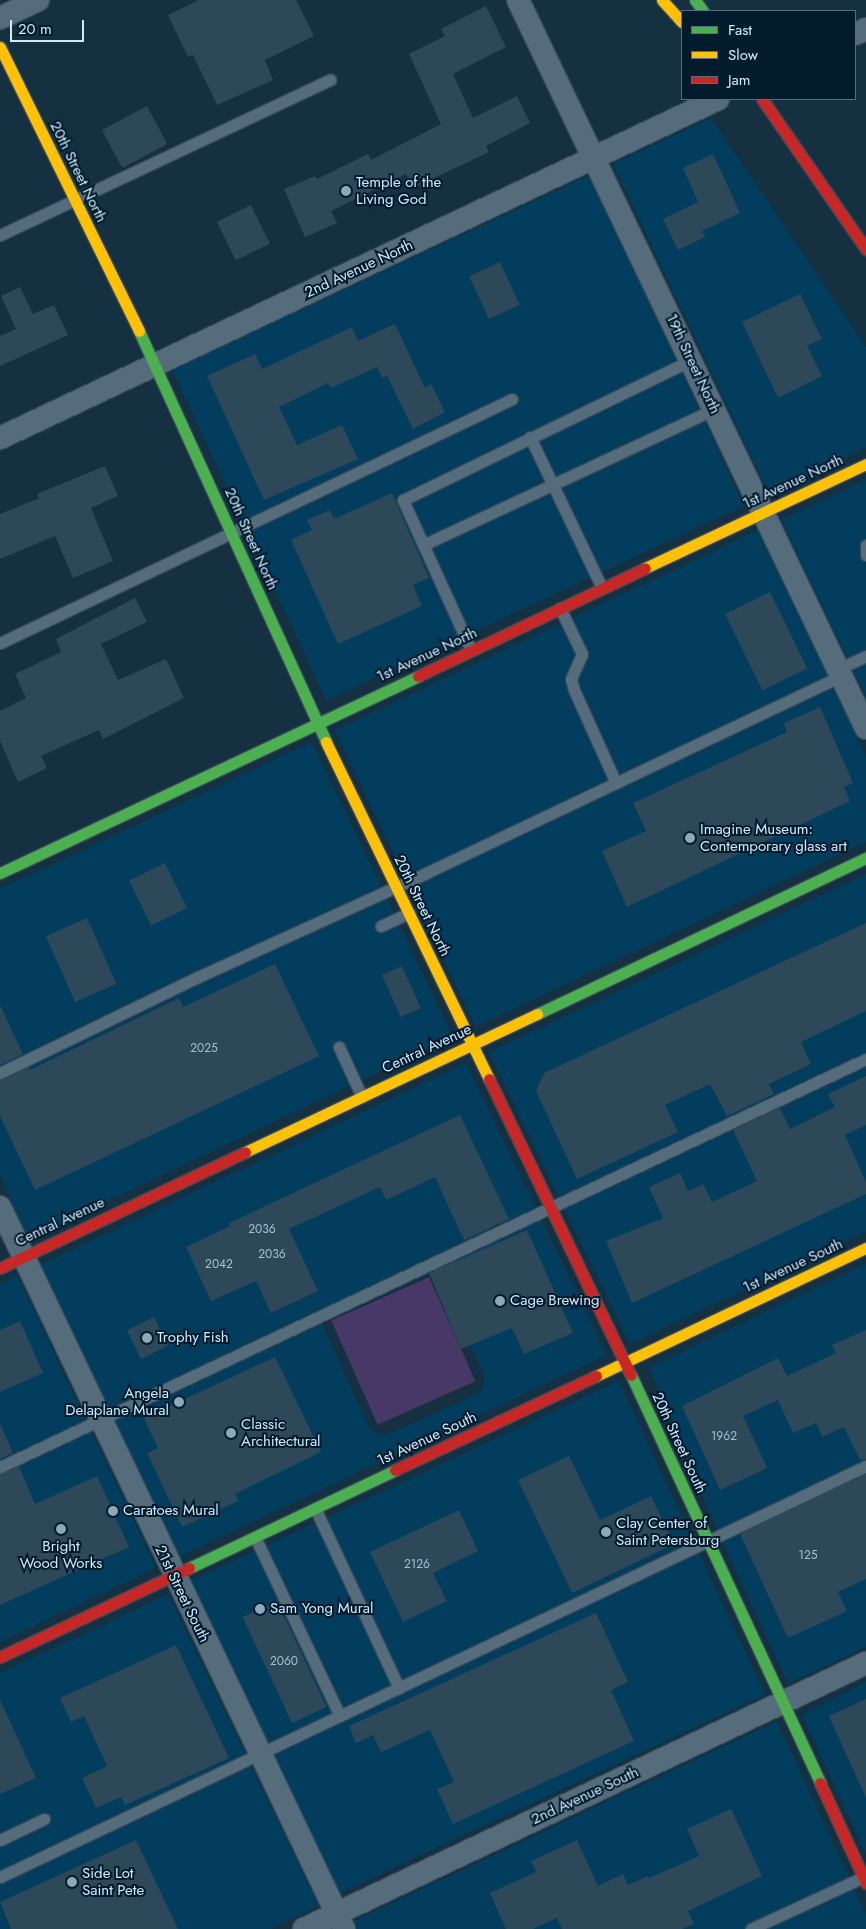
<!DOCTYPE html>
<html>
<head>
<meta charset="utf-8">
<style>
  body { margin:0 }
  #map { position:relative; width:866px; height:1929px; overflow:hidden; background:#143041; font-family:Jost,sans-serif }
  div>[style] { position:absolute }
  .built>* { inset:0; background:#033d5e; transform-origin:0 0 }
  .green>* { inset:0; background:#483867; transform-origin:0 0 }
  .building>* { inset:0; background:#2d4859; transform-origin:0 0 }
  .roads { filter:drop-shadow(1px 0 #384b59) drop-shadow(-1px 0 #384b59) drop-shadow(0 1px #384b59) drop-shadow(0 -1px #384b59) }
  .lane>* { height:11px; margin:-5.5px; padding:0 5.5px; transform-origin:5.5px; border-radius:5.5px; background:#556c7c }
  .street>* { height:22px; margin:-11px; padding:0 11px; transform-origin:11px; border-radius:11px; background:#556c7c }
  .fast>* { height:11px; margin:-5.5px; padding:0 5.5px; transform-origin:5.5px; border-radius:5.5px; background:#4caf50 }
  .slow>* { height:11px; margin:-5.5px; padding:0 5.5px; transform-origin:5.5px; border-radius:5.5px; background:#ffc107 }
  .jam>* { height:11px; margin:-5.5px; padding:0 5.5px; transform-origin:5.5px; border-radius:5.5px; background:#c62828 }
  .dots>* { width:14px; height:14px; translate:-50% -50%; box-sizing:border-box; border:2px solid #021c2e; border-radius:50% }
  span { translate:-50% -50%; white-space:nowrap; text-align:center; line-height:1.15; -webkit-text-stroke:4px #021c2e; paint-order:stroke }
  .number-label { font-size:12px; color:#a7c1d4 }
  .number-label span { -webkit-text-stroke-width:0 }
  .street-label { font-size:15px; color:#d0e9fd }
  .poi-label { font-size:15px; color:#d0e9fd }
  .left { translate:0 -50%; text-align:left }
  .right { translate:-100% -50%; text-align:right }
  .legend { position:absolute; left:681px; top:10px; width:175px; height:90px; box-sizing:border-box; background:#021c2e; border:1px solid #546e81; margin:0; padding:6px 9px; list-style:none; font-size:15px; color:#d0e9fd }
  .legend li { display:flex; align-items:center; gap:10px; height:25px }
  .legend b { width:25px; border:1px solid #546e81 }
  .scale { position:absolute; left:10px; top:20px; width:74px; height:22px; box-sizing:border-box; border:2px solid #d0e9fd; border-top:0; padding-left:6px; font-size:15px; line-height:18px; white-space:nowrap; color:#d0e9fd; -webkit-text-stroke:4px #021c2e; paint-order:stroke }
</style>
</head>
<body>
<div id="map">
  <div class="built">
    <i style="clip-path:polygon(711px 118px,866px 347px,866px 448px,769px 494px,613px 164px)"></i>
    <i style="left:590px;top:175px;width:365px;height:461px;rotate:65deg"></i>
    <i style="clip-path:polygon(866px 480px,866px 697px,781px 520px)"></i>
    <i style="clip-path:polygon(758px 530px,866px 756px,866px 842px,476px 1027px,335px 730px)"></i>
    <i style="clip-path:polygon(312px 742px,453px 1037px,28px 1239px,0 1175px,0 889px)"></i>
    <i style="clip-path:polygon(866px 874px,866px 1232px,630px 1344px,489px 1052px)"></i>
    <i style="clip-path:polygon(evenodd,466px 1063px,607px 1355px,179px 1557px,40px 1265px,466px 1063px,424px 1266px,439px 1273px,485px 1377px,481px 1392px,384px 1436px,370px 1429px,323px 1326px,327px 1310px,424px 1266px)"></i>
    <i style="clip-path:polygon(866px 1264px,866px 1647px,788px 1684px,712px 1519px,649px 1367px)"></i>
    <i style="clip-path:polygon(17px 1275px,156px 1568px,0 1642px,0 1284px)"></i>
    <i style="left:619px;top:1381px;width:346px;height:473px;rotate:65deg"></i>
    <i style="clip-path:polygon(168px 1594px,319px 1906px,271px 1929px,0 1929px,0 1673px)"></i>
    <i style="clip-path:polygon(866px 1682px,866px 1854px,802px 1715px)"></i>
    <i style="clip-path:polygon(777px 1721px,866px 1914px,866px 1929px,358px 1929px,354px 1921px)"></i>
  </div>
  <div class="green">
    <i style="left:429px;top:1277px;width:114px;height:107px;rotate:66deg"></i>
  </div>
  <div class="building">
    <i style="clip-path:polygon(199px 0,296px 0,314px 36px,265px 60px,273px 80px,217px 105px,193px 55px,188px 57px,168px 15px)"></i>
    <i style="clip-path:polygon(486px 6px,506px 47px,453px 74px,473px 118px,517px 96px,530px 123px,486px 146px,489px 152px,413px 188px,406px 174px,331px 211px,337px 223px,305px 237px,284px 189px,315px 176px,317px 179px,368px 154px,371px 160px,441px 124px,409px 54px,445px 36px,441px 29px)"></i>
    <i style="left:147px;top:106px;width:43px;height:51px;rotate:62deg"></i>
    <i style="clip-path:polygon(713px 154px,740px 213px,702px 231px,705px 237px,678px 250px,663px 219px,698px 202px,683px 168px)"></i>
    <i style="left:251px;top:205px;width:43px;height:38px;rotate:64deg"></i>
    <i style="left:500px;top:262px;width:47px;height:34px;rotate:65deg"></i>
    <i style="clip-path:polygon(20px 287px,33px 314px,54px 305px,68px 335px,0 366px,0 336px,16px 329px,1px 296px)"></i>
    <i style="clip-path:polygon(800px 294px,822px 339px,807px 346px,822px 376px,778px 398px,742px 322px)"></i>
    <i style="clip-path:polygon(395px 324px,425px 388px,431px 384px,445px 412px,413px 429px,387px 376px,382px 378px,377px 367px,331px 388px,328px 383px,279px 407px,297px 445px,342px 425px,358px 459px,264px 500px,207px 376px,255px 354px,262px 369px,352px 327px,358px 341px)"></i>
    <i style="clip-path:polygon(105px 466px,118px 496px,91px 508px,113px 561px,73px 578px,55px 536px,0 559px,0 514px,39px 498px,37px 494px)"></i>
    <i style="clip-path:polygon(392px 493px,429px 578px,413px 585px,422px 606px,338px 644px,291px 540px,312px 530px,307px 520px,330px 510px,334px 519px)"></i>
    <i style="left:770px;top:592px;width:85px;height:50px;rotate:64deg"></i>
    <i style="clip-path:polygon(135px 598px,147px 622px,101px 644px,118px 680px,166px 659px,184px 698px,103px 739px,99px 730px,41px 756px,47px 768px,18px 782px,0 741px,0 711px,26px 698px,15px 674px,61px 652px,56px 639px)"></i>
    <i style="clip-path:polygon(820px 707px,853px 783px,844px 787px,850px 801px,627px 907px,602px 851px,646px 831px,633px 803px,787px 732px,784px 723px)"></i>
    <i style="left:165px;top:863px;width:50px;height:40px;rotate:64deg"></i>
    <i style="left:87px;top:918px;width:72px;height:45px;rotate:66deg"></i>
    <i style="clip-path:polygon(866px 923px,866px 1011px,801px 1042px,811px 1064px,769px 1084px,774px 1094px,727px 1116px,710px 1084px,665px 1105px,678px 1132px,577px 1179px,536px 1091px,544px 1073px)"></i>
    <i style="clip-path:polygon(275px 964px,319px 1056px,35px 1190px,0 1116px,0 1080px,29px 1067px,30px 1070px,179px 998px,183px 1007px)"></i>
    <i style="left:402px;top:966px;width:46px;height:22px;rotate:66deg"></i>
    <i style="clip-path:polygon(0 1005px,23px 1054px,0 1065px)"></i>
    <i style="clip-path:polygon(866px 1076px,866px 1125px,845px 1135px,866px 1182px,866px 1194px,632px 1303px,606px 1241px,663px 1218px,649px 1187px,680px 1173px,688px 1191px,703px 1184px,712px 1202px,757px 1181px,733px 1130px,780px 1108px,790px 1129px,835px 1107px,828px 1094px)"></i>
    <i style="clip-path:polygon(460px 1115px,509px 1219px,464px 1240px,435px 1177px,386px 1200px,380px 1187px,289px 1229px,318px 1291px,271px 1313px,256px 1281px,211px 1301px,186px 1247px,230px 1226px,229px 1223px)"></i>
    <i style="clip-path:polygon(527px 1230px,573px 1333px,524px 1354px,512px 1328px,461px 1349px,429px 1273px)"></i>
    <i style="left:154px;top:1317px;width:32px;height:30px;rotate:64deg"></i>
    <i style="clip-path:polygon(20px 1321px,43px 1373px,0 1392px,0 1330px)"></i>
    <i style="clip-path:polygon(866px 1330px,866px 1459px,860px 1460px,844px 1427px,822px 1437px,816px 1423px,793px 1433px,778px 1400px,743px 1416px,767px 1468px,720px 1490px,682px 1406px,778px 1358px,787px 1376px,836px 1353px,832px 1345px)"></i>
    <i style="clip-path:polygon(275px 1357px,321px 1452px,235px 1494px,238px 1501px,182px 1527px,147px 1453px,158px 1448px,144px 1418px)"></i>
    <i style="clip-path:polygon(0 1423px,13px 1453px,0 1459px)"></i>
    <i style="clip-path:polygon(569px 1456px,600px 1520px,651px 1496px,674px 1544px,572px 1593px,518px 1480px)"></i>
    <i style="clip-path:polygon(19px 1466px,35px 1504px,97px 1476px,129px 1547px,0 1605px,0 1474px)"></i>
    <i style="clip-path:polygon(866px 1474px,866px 1579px,838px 1592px,847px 1611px,788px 1638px,740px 1534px)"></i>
    <i style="clip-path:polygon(459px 1510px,478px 1551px,433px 1573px,447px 1601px,403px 1622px,370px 1552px)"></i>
    <i style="left:277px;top:1601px;width:117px;height:38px;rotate:65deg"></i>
    <i style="clip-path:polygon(596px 1613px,628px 1682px,611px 1690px,634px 1741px,453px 1824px,437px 1789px,454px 1782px,430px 1730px,381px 1752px,373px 1735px,356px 1743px,349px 1726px)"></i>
    <i style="clip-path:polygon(176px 1645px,229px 1758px,125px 1805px,121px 1797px,96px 1808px,82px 1778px,107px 1766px,84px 1716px,71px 1722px,60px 1698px)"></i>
    <i style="clip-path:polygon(866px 1699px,866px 1798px,829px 1716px)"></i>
    <i style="clip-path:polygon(0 1700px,36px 1778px,0 1794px)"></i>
    <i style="clip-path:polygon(731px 1809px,762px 1876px,688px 1911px,694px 1924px,682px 1929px,562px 1929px,557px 1918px,533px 1929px,506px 1929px,490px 1893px,536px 1872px,531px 1861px,577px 1840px,598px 1886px,623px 1874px,628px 1885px,648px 1876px,649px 1878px,699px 1856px,687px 1829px)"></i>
    <i style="clip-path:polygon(136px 1840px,178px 1929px,11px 1929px,0 1902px)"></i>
  </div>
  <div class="roads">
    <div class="lane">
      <i style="left:0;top:235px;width:365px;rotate:-25.2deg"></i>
      <i style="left:530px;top:437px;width:167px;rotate:64.5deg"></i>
      <i style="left:423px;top:545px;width:321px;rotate:-25deg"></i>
      <i style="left:866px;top:545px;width:10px;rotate:90deg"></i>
      <i style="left:560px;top:608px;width:51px;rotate:64.4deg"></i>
      <i style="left:582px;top:654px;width:27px;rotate:114deg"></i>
      <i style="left:571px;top:679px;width:11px;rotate:75deg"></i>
      <i style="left:574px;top:690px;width:102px;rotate:65.7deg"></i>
      <i style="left:0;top:643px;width:567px;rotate:-25.48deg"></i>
      <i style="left:471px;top:650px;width:165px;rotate:-114.4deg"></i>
      <i style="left:403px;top:500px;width:320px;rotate:-25.9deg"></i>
      <i style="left:838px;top:669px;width:31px;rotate:-25deg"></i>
      <i style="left:381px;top:926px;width:31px;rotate:-25deg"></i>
      <i style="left:339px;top:1047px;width:55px;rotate:65.3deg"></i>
      <i style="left:0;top:1073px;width:220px;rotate:-25.9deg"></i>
      <i style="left:198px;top:977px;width:251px;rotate:-24.5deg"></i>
      <i style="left:426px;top:873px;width:459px;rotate:-25.4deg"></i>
      <i style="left:0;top:1467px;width:957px;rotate:-25.23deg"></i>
      <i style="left:315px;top:1508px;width:199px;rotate:65deg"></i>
      <i style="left:255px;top:1537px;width:198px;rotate:64.6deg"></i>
      <i style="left:0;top:1840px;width:49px;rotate:-25.5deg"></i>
      <i style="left:0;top:1877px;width:959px;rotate:-25.39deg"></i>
      <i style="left:751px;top:1929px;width:123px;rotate:-24.9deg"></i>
    </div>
    <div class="street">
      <i style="left:518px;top:0;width:807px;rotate:64.45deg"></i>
      <i style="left:0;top:18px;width:42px;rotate:-25.3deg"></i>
      <i style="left:855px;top:34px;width:12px;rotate:-24deg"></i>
      <i style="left:0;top:438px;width:794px;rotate:-25.27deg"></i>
      <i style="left:0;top:1207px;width:800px;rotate:64.52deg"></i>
      <i style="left:304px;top:1929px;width:622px;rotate:-25.33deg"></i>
    </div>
    <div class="fast">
      <i style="left:695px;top:0;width:14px;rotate:54deg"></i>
      <i style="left:139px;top:331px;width:452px;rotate:65.5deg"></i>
      <i style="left:0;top:873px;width:462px;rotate:-25.2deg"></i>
      <i style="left:537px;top:1014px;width:364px;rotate:-25.4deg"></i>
      <i style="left:631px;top:1375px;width:450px;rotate:65.1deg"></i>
      <i style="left:189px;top:1568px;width:228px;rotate:-25.4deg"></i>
    </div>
    <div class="slow">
      <i style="left:662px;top:0;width:30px;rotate:48deg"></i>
      <i style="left:0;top:47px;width:316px;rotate:63.9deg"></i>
      <i style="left:645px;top:568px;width:244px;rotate:-25.2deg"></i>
      <i style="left:326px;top:742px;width:374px;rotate:64.2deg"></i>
      <i style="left:245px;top:1152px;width:323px;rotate:-25.3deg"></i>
      <i style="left:596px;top:1376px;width:299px;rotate:-25.4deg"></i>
    </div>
    <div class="jam">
      <i style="left:762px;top:99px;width:183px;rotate:55.3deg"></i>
      <i style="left:418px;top:676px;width:251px;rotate:-25.4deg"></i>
      <i style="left:489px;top:1079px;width:328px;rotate:64.4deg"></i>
      <i style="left:0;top:1268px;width:271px;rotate:-25.3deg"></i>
      <i style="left:395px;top:1470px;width:222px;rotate:-25.1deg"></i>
      <i style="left:0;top:1657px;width:209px;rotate:-25.2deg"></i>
      <i style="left:820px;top:1783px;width:110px;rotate:65.3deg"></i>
    </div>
  </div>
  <div class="dots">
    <i style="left:346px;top:191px;background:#8ea8bb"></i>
    <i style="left:690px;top:838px;background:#8ea8bb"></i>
    <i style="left:500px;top:1301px;background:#8ea8bb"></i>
    <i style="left:147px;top:1338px;background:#8ea8bb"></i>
    <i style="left:179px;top:1402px;background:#8ea8bb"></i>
    <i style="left:231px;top:1433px;background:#8ea8bb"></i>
    <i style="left:113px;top:1511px;background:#8ea8bb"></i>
    <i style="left:61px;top:1529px;background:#8ea8bb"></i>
    <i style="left:606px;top:1532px;background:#8ea8bb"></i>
    <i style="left:260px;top:1609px;background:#8ea8bb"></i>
    <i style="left:72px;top:1882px;background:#8ea8bb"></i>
  </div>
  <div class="number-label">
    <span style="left:204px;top:1049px">2025</span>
    <span style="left:262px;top:1230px">2036</span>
    <span style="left:272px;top:1255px">2036</span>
    <span style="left:219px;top:1265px">2042</span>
    <span style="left:724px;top:1437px">1962</span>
    <span style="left:808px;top:1556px">125</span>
    <span style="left:417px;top:1565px">2126</span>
    <span style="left:284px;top:1662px">2060</span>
  </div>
  <div class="street-label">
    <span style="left:78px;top:172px;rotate:64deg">20th Street North</span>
    <span style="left:359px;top:269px;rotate:-25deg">2nd Avenue North</span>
    <span style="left:693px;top:364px;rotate:65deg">19th Street North</span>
    <span style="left:793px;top:482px;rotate:-25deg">1st Avenue North</span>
    <span style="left:251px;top:539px;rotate:66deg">20th Street North</span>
    <span style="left:427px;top:655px;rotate:-25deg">1st Avenue North</span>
    <span style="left:422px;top:906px;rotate:64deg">20th Street North</span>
    <span style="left:427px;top:1049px;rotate:-25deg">Central Avenue</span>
    <span style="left:60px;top:1222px;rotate:-25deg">Central Avenue</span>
    <span style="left:793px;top:1266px;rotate:-25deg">1st Avenue South</span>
    <span style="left:427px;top:1439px;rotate:-25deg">1st Avenue South</span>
    <span style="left:679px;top:1443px;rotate:65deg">20th Street South</span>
    <span style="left:182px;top:1594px;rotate:64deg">21st Street South</span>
    <span style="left:585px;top:1796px;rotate:-25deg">2nd Avenue South</span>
  </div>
  <div class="poi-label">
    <span class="left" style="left:356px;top:191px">Temple of the<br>Living God</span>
    <span class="left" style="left:700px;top:838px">Imagine Museum:<br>Contemporary glass art</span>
    <span class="left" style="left:510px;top:1301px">Cage Brewing</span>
    <span class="left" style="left:157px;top:1338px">Trophy Fish</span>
    <span class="right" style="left:169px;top:1402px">Angela<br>Delaplane Mural</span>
    <span class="left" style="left:241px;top:1433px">Classic<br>Architectural</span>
    <span class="left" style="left:123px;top:1511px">Caratoes Mural</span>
    <span class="left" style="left:616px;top:1532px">Clay Center of<br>Saint Petersburg</span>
    <span style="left:61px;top:1555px">Bright<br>Wood Works</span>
    <span class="left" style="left:270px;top:1609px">Sam Yong Mural</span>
    <span class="left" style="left:82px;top:1882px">Side Lot<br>Saint Pete</span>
  </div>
  <ul class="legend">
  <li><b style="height:6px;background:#4caf50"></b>Fast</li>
  <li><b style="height:6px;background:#ffc107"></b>Slow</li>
  <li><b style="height:6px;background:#c62828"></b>Jam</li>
  </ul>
  <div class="scale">20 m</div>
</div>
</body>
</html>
